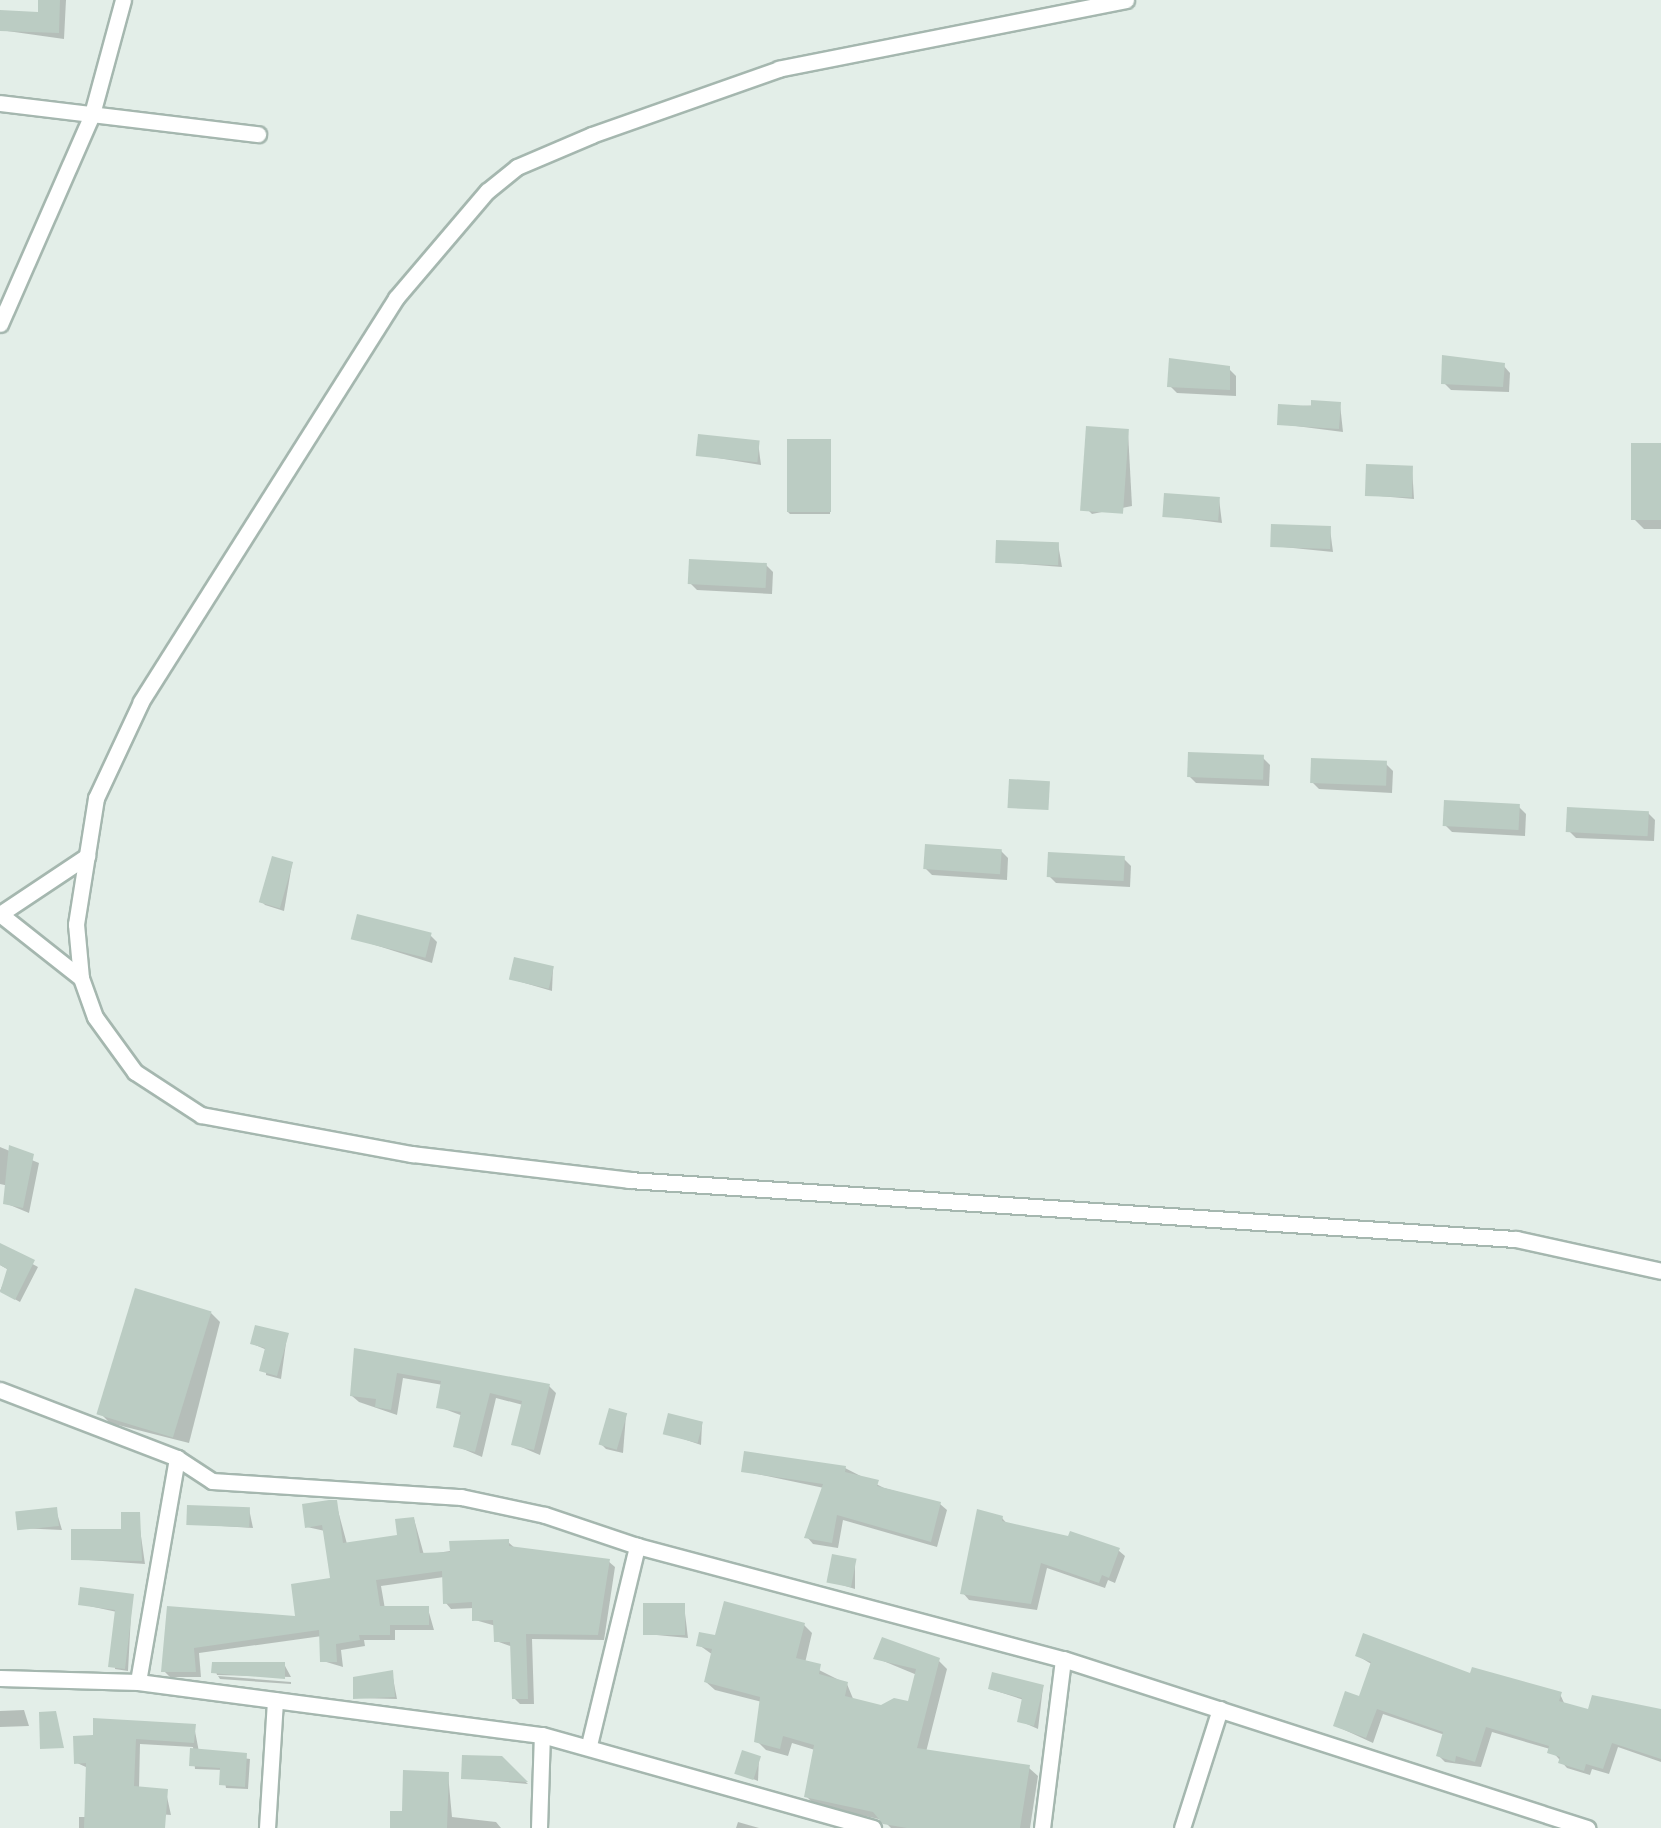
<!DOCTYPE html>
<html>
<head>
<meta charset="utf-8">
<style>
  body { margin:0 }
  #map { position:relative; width:1661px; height:1828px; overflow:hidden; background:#e3eee8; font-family:"Source Sans 3",sans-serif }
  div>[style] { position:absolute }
  .shadow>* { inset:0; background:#0003 }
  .building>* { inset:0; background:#bbccc3; transform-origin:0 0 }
  .roads { filter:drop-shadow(2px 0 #a5b7af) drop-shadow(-2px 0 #a5b7af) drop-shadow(0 2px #a5b7af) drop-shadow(0 -2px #a5b7af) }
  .minor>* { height:15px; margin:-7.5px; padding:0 7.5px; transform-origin:7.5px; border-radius:7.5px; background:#fff }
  span { translate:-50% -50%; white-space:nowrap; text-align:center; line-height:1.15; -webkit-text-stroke:9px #f4faf6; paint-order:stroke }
</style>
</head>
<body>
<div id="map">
  <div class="shadow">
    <i style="clip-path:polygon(41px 0,66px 0,64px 39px,0 30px,0 12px,40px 14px)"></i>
    <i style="clip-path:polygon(1503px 365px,1510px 373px,1509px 392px,1451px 390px,1444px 383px)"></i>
    <i style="clip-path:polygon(1229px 369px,1236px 376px,1236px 396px,1177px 393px,1170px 386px)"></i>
    <i style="clip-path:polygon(1340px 404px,1343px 432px,1280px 424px,1281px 407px)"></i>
    <i style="clip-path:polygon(1128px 432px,1132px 506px,1092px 514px,1088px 510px)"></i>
    <i style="clip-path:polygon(830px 441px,830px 514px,790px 514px,787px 511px)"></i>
    <i style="clip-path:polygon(758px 442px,761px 465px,699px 455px)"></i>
    <i style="clip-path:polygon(1661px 445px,1661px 529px,1644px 529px,1634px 519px)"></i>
    <i style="clip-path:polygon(1412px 468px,1414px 499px,1367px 495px)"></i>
    <i style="clip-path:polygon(1219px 499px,1222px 523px,1165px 516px)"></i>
    <i style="clip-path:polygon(1330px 529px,1333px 552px,1273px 546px)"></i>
    <i style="clip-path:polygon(1058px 544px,1062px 567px,998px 562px)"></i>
    <i style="clip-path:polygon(766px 565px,773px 572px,772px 594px,697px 590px,690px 583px)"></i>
    <i style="clip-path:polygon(1263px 758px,1270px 765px,1269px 786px,1196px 783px,1189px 776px)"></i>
    <i style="clip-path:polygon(1386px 764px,1393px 771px,1392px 793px,1319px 789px,1312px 782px)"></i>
    <i style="clip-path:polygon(1519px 807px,1526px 814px,1525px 836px,1452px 832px,1445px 825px)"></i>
    <i style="clip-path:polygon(1648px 813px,1655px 820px,1654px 841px,1576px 838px,1569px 831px)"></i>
    <i style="clip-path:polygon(1001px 851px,1008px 858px,1007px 880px,932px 875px,925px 868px)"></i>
    <i style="clip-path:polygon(1124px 859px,1131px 866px,1130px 887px,1056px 883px,1049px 876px)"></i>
    <i style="clip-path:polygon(292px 864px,284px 911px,265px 905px,261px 901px)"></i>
    <i style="clip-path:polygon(430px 935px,437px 942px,432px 963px,353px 938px)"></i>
    <i style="clip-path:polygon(553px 968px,552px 991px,511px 979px)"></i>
    <i style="clip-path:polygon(0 1147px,39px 1163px,29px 1213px,5px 1203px,9px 1186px,0 1184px)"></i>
    <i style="clip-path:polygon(0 1246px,38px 1267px,20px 1302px,0 1291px,9px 1270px,0 1265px)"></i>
    <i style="clip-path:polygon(211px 1313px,220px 1322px,189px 1443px,110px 1423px,101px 1414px)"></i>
    <i style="clip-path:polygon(287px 1336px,281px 1379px,266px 1375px,267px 1350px,253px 1344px)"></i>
    <i style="clip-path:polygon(357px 1351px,549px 1386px,556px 1393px,540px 1455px,514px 1444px,523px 1405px,496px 1398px,482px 1457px,456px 1446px,463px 1416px,439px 1407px,443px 1385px,403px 1378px,397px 1415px,359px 1402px,352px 1396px)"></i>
    <i style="clip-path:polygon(626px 1415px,623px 1453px,606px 1449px,602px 1445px)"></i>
    <i style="clip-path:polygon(702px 1424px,701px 1445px,666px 1433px)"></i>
    <i style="clip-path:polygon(845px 1468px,884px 1488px,940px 1504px,947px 1510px,937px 1547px,843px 1520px,838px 1548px,813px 1544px,807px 1537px,824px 1488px,743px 1471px)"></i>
    <i style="clip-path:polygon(336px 1503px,347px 1544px,400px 1537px,414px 1519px,424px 1555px,508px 1542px,516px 1549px,608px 1561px,615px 1567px,604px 1640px,532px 1639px,534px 1704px,520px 1704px,514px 1698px,513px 1647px,496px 1641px,496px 1626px,475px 1620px,474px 1608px,451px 1609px,445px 1602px,444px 1577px,381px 1586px,385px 1609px,428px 1609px,434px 1630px,395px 1630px,395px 1640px,364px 1640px,365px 1646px,341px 1650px,343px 1667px,323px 1661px,322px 1636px,199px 1653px,201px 1677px,170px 1677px,164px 1671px,169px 1609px,298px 1619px,332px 1581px,325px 1531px,307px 1527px)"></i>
    <i style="clip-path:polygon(249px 1509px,253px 1528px,190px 1524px)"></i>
    <i style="clip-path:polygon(56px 1510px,62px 1530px,19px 1528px)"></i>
    <i style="clip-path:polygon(138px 1515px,145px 1564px,74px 1559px,123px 1531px)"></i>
    <i style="clip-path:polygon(1002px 1518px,1009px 1526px,1118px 1550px,1125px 1556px,1115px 1583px,1108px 1580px,1105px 1588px,1047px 1568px,1037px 1610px,969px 1600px,963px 1593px)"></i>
    <i style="clip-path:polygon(855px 1561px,855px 1589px,829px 1581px)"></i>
    <i style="clip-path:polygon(132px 1596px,128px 1671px,115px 1669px,117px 1612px,80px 1604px)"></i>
    <i style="clip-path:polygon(684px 1605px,688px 1638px,646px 1634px)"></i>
    <i style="clip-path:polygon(804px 1625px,812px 1633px,805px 1663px,847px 1684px,854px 1701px,882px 1708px,910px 1704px,917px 1675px,876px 1658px,883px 1640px,938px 1660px,947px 1669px,926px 1752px,1029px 1768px,1038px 1776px,1030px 1828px,891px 1828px,883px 1820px,815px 1805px,806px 1796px,815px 1750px,792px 1743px,788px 1756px,766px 1750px,757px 1741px,762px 1702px,715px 1690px,706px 1682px,713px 1655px,699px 1645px)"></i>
    <i style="clip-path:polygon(1358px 1656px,1560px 1694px,1565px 1705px,1590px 1713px,1661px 1713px,1661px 1762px,1618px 1747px,1609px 1774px,1592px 1769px,1590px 1775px,1567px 1768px,1550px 1749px,1492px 1732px,1481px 1767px,1445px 1762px,1439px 1756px,1445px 1735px,1383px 1714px,1373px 1743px,1336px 1726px,1361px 1699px,1373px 1665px)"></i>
    <i style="clip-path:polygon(214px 1664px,284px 1664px,291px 1677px,217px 1675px)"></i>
    <i style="clip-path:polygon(392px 1673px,397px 1699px,355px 1698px)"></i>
    <i style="clip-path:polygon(218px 1676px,291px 1682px,291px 1684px,220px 1679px)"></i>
    <i style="clip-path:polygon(1043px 1687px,1038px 1729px,1020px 1721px,1024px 1700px,990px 1689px)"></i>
    <i style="clip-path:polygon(24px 1710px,29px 1726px,0 1727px,0 1711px)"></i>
    <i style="clip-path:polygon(194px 1726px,199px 1752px,250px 1759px,248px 1789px,226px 1788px,223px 1770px,195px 1769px,193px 1747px,140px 1744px,139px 1789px,166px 1792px,171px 1815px,145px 1813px,143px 1828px,79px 1828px,79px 1817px,86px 1817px,88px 1768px,77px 1763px,75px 1738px)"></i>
    <i style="clip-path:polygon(759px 1758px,758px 1781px,738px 1773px)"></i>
    <i style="clip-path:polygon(501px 1759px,528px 1784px,463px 1778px)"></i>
    <i style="clip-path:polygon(448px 1774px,452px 1817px,496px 1822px,501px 1828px,393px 1828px)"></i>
    <i style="clip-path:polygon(738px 1822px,759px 1828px,736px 1828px)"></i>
  </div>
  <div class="building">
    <i style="clip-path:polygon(38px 0,60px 0,59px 33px,0 31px,0 10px,38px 12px)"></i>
    <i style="clip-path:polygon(1442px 355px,1505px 363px,1503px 387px,1441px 384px)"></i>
    <i style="clip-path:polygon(1169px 358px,1230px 366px,1230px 390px,1167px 387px)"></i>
    <i style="clip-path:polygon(1311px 400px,1341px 402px,1339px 429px,1277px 425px,1278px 404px,1311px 406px)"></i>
    <i style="left:1086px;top:426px;width:43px;height:85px;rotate:4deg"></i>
    <i style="left:698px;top:434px;width:62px;height:22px;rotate:6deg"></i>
    <i style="left:787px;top:439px;width:44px;height:73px"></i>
    <i style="left:1631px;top:443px;width:30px;height:77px"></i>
    <i style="left:1366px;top:464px;width:47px;height:32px;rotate:2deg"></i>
    <i style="left:1164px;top:493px;width:56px;height:24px;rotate:4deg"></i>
    <i style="left:1271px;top:524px;width:60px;height:23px;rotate:2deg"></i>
    <i style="left:996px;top:540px;width:63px;height:23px;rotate:2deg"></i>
    <i style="left:689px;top:559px;width:78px;height:25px;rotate:3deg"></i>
    <i style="left:1188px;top:752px;width:76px;height:25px;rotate:2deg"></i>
    <i style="left:1311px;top:758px;width:76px;height:25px;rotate:2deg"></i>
    <i style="left:1009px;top:779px;width:41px;height:29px;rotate:3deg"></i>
    <i style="left:1444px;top:800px;width:76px;height:26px;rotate:3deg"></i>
    <i style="left:1567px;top:807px;width:82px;height:25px;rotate:3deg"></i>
    <i style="left:925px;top:844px;width:77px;height:25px;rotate:4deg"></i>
    <i style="left:1048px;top:852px;width:77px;height:25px;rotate:3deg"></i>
    <i style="left:272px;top:856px;width:22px;height:48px;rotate:16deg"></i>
    <i style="left:357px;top:914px;width:77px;height:26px;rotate:14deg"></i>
    <i style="left:514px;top:957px;width:41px;height:23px;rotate:13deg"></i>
    <i style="clip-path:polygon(9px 1145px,34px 1154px,23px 1208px,3px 1204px)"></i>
    <i style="clip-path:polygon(0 1243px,35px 1260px,15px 1300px,0 1292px,7px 1269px,0 1265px)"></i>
    <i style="left:135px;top:1288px;width:80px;height:132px;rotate:17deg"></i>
    <i style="clip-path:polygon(255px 1325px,289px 1333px,277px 1376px,259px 1371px,265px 1348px,250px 1344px)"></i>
    <i style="clip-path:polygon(354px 1348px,550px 1384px,534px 1450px,511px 1445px,522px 1401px,490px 1393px,475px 1452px,453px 1447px,461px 1412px,436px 1408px,441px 1381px,397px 1373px,391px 1410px,375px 1407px,376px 1399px,350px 1396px)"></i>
    <i style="left:609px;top:1408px;width:19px;height:38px;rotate:16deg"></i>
    <i style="left:668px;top:1413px;width:36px;height:22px;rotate:14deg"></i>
    <i style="clip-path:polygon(744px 1451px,846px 1466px,845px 1472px,879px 1480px,877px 1486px,941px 1502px,931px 1542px,837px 1515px,832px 1543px,804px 1538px,823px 1484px,741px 1472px)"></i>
    <i style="clip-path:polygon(329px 1500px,337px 1500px,343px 1543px,397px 1535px,395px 1519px,414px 1517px,420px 1553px,450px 1552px,449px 1541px,509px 1539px,509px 1546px,610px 1559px,598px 1635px,526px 1634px,528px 1699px,512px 1699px,510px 1642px,494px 1642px,493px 1620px,472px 1621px,472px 1602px,443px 1604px,442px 1571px,376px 1580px,380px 1606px,429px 1606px,429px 1625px,390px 1625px,390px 1635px,359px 1635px,360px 1640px,336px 1644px,337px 1662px,320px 1662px,319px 1630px,194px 1648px,196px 1672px,161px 1672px,167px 1606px,295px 1616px,291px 1584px,330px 1578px,322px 1525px,305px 1528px,302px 1504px)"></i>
    <i style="left:187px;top:1505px;width:63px;height:20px;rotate:2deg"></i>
    <i style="left:57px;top:1507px;width:19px;height:42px;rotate:84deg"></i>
    <i style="clip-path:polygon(977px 1509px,1003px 1516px,1002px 1521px,1068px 1536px,1070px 1531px,1120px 1548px,1109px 1578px,1102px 1575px,1099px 1583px,1041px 1563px,1031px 1604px,960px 1594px)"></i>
    <i style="clip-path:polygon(121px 1512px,140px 1512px,142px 1561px,71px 1560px,71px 1529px,121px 1529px)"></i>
    <i style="left:832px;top:1554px;width:25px;height:29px;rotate:11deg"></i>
    <i style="clip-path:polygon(80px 1587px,134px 1594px,125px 1669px,108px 1667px,115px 1610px,78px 1605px)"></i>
    <i style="clip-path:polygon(724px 1601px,805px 1623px,796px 1658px,821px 1664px,819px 1674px,848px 1682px,845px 1696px,881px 1705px,894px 1698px,908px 1701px,916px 1669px,873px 1659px,882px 1637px,940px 1658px,917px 1748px,1030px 1765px,1020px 1828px,907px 1828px,883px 1824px,873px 1812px,804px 1797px,814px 1745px,783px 1736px,780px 1749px,754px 1742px,760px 1697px,704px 1682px,712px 1649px,696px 1646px,699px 1632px,715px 1635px)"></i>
    <i style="left:643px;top:1603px;width:42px;height:32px"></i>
    <i style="clip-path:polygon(1363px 1633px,1470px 1673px,1472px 1667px,1562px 1692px,1559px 1701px,1588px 1709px,1592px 1695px,1661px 1709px,1661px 1759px,1612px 1743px,1603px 1769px,1586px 1764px,1584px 1771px,1558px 1763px,1560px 1757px,1547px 1753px,1549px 1746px,1486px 1727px,1475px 1762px,1456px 1756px,1455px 1762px,1436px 1756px,1443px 1732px,1377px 1709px,1366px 1738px,1333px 1726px,1345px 1691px,1359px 1696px,1371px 1662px,1355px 1656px)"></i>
    <i style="clip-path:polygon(212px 1662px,285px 1662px,285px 1679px,211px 1673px)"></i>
    <i style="clip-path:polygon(393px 1670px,395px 1697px,353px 1699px,353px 1677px)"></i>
    <i style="clip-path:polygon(992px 1672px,1044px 1685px,1034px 1726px,1017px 1722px,1022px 1698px,988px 1689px)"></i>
    <i style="clip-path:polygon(56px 1711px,64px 1748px,40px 1749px,39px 1712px)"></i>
    <i style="clip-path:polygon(93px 1718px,196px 1724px,194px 1743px,136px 1739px,134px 1786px,168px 1789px,165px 1828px,84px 1828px,86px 1763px,74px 1764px,73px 1736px,93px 1735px)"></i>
    <i style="clip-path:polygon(190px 1748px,247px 1753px,245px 1787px,219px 1785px,220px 1768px,189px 1766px)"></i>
    <i style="left:742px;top:1750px;width:20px;height:25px;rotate:18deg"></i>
    <i style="clip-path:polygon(462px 1755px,502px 1756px,528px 1782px,461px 1779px)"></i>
    <i style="clip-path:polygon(403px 1770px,449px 1772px,447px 1828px,390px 1828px,390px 1811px,402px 1811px)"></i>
  </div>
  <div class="roads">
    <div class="minor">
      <i style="left:1126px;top:0;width:354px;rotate:168.8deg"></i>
      <i style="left:779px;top:69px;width:198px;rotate:160.6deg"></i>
      <i style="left:592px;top:135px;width:82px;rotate:156.9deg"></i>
      <i style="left:517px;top:167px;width:38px;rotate:141deg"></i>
      <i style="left:487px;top:191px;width:140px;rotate:130.4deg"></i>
      <i style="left:396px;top:298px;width:478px;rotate:122.3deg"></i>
      <i style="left:141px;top:702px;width:106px;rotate:115.1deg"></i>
      <i style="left:96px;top:798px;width:128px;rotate:99deg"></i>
      <i style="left:76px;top:924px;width:54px;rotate:84.7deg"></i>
      <i style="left:81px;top:978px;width:41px;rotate:70.3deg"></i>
      <i style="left:95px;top:1017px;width:68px;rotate:54deg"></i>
      <i style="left:135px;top:1072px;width:79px;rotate:33.1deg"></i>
      <i style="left:201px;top:1115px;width:215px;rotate:10.5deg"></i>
      <i style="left:412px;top:1154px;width:219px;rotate:6.8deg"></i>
      <i style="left:629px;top:1180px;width:889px;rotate:3.81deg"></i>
      <i style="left:1516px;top:1239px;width:148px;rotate:12.4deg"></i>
      <i style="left:0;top:103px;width:260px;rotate:6.9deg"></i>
      <i style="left:0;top:324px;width:229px;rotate:-66.3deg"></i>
      <i style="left:92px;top:114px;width:118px;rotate:-74.8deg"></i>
      <i style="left:0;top:914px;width:105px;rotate:-33.7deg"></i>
      <i style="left:0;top:914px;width:103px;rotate:38.3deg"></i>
      <i style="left:0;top:1390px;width:190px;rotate:21deg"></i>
      <i style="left:177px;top:1458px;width:227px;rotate:99.9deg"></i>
      <i style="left:177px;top:1458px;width:42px;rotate:33.3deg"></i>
      <i style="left:212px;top:1481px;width:250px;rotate:3.7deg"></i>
      <i style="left:461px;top:1497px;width:86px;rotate:12.1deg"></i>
      <i style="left:545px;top:1515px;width:97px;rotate:18.6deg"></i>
      <i style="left:0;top:1678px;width:138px;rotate:1.7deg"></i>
      <i style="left:138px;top:1682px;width:407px;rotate:7.5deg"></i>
      <i style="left:542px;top:1735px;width:344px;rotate:15.7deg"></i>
      <i style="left:589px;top:1745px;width:205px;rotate:-76.4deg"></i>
      <i style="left:637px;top:1546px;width:441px;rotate:14.9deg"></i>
      <i style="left:1063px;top:1659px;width:551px;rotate:17.88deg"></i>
      <i style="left:267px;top:1828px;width:128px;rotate:-86.4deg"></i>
      <i style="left:539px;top:1828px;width:93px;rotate:-88.2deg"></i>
      <i style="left:1042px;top:1828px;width:170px;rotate:-82.9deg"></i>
      <i style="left:1182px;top:1828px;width:125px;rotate:-72.3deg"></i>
    </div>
  </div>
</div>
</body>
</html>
